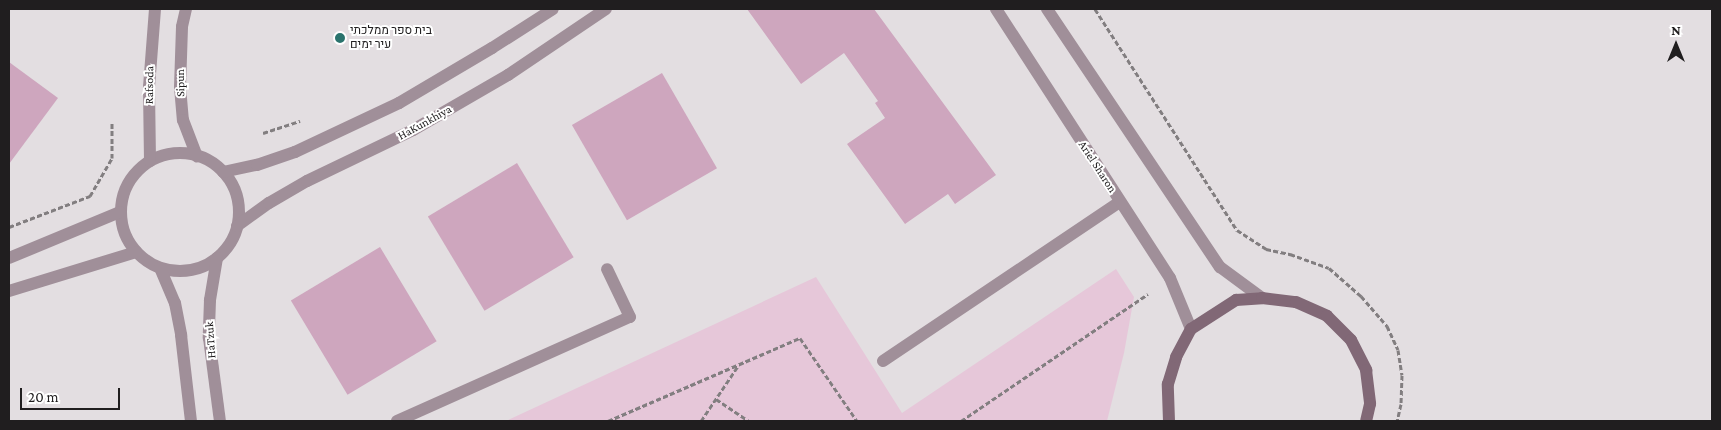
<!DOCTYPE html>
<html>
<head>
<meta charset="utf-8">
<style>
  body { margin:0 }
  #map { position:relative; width:1721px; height:430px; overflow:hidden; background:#e3dee1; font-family:"Crimson Pro",Heebo,serif }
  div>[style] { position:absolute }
  .green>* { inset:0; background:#e6c7d9 }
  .building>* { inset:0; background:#cea6be; transform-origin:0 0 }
  .path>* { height:3px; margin-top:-1.5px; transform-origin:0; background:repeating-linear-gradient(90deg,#827e80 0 5px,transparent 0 7.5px) }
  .service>* { height:12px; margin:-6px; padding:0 6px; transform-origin:6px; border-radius:6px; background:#a08f99 }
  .minor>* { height:12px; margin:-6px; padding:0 6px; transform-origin:6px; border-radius:6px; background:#a08f99 }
  .minor>.ring { margin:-6px; padding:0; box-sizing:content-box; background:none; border:12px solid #a08f99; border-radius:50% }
  .tertiary>* { height:12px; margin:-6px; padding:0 6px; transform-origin:6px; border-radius:6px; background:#a08f99 }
  .secondary>* { height:12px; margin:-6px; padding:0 6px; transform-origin:6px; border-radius:6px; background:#816876 }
  .dots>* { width:14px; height:14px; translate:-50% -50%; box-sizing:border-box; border:2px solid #fff; border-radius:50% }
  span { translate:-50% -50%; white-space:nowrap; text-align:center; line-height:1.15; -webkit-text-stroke:4px #fff; paint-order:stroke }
  .poi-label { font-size:12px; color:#201e1f }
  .left { translate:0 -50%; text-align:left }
  .street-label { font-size:12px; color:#201e1f }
  .frame { position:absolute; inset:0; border:10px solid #201e1f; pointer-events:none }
  .north { position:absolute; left:1651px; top:20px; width:50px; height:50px; -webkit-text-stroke:4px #fff; paint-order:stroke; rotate:0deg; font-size:14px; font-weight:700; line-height:20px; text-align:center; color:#201e1f }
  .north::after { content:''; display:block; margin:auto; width:18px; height:22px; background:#201e1f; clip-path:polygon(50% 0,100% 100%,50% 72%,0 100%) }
  .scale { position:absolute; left:20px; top:388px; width:100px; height:22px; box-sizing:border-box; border:2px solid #201e1f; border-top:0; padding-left:6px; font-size:15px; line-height:18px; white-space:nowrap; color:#201e1f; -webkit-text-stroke:4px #fff; paint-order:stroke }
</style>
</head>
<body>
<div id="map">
  <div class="green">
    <i style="clip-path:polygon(1116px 269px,1134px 297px,1124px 353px,1107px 421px,506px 421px,816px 277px,902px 413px)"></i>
  </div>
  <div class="building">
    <i style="clip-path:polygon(747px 9px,874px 9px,996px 175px,955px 204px,948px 194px,905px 224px,847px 144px,885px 118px,875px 103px,878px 101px,844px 53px,801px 84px)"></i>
    <i style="clip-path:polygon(9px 62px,58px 98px,9px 164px)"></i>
    <i style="left:662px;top:73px;width:110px;height:104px;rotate:60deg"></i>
    <i style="left:517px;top:163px;width:110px;height:104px;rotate:59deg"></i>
    <i style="left:380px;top:247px;width:110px;height:104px;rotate:59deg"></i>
  </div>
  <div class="path">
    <i style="left:1095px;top:9px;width:263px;rotate:57.3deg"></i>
    <i style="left:1237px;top:230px;width:35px;rotate:33deg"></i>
    <i style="left:1266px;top:249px;width:25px;rotate:12deg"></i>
    <i style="left:1290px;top:254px;width:41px;rotate:19.7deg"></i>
    <i style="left:1329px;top:268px;width:43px;rotate:41.2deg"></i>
    <i style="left:1361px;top:296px;width:40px;rotate:49deg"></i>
    <i style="left:1387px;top:326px;width:26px;rotate:65deg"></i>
    <i style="left:1398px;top:350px;width:25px;rotate:81deg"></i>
    <i style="left:1402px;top:375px;width:29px;rotate:92deg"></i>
    <i style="left:1401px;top:404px;width:17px;rotate:103deg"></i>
    <i style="left:263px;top:133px;width:39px;rotate:-18deg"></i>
    <i style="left:9px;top:227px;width:87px;rotate:-20.9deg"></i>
    <i style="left:90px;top:196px;width:44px;rotate:-59.9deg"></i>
    <i style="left:112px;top:158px;width:37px;rotate:-90deg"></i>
    <i style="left:716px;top:399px;width:40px;rotate:34deg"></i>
    <i style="left:608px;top:421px;width:209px;rotate:-23.4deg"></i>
    <i style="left:800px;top:338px;width:101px;rotate:55.5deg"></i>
    <i style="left:701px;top:421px;width:66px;rotate:-56.1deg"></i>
    <i style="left:961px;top:421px;width:226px;rotate:-34.2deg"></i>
  </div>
  <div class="service">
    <i style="left:883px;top:361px;width:285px;rotate:-33.9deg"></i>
    <i style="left:397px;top:421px;width:255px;rotate:-24.1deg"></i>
    <i style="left:630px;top:317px;width:53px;rotate:-115.6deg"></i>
  </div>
  <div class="minor">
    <i style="left:186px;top:9px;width:18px;rotate:103deg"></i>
    <i style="left:182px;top:27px;width:60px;rotate:91.9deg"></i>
    <i style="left:180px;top:87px;width:33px;rotate:85deg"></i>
    <i style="left:183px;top:120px;width:39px;rotate:69deg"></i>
    <i class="ring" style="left:121px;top:153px;width:106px;height:106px"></i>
    <i style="left:150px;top:161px;width:74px;rotate:-90.8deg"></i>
    <i style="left:149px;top:87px;width:78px;rotate:-85.6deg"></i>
    <i style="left:223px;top:172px;width:35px;rotate:-12deg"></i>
    <i style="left:257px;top:165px;width:40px;rotate:-18.9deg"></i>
    <i style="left:295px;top:152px;width:115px;rotate:-25.2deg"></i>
    <i style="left:399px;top:103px;width:108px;rotate:-30.6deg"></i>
    <i style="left:492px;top:48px;width:72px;rotate:-32.6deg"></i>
    <i style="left:237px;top:226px;width:39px;rotate:-36deg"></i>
    <i style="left:269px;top:203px;width:44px;rotate:-30.1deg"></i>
    <i style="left:307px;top:181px;width:118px;rotate:-25.7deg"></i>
    <i style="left:413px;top:130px;width:110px;rotate:-30.1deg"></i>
    <i style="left:508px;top:75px;width:118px;rotate:-34deg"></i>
    <i style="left:9px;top:258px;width:120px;rotate:-22.5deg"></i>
    <i style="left:217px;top:258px;width:43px;rotate:99.5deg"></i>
    <i style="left:210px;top:300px;width:38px;rotate:92deg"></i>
    <i style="left:209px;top:338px;width:84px;rotate:82.5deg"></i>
    <i style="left:160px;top:268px;width:38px;rotate:67deg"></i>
    <i style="left:175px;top:303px;width:33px;rotate:79deg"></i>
    <i style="left:181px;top:335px;width:87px;rotate:83.4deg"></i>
    <i style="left:9px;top:291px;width:133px;rotate:-17.1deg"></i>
  </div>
  <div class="tertiary">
    <i style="left:996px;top:9px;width:320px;rotate:57.1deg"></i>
    <i style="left:1170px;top:278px;width:55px;rotate:67.6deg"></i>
    <i style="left:1047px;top:9px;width:311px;rotate:56.2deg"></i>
    <i style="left:1220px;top:267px;width:52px;rotate:36.4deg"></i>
  </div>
  <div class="secondary">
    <i style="left:1169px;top:421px;width:37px;rotate:-92deg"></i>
    <i style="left:1168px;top:384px;width:28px;rotate:-73deg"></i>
    <i style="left:1176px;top:357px;width:32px;rotate:-62deg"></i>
    <i style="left:1191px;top:329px;width:54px;rotate:-32.8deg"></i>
    <i style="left:1236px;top:300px;width:26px;rotate:-4deg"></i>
    <i style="left:1262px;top:298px;width:34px;rotate:7deg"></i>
    <i style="left:1296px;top:302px;width:34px;rotate:24deg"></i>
    <i style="left:1327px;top:316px;width:34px;rotate:45deg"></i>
    <i style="left:1351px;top:340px;width:34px;rotate:63deg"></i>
    <i style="left:1366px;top:370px;width:34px;rotate:83deg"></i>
    <i style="left:1370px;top:404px;width:17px;rotate:103deg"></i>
  </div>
  <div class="dots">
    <i style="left:340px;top:38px;background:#2a736d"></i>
  </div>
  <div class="poi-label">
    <span class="left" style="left:350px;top:38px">בית ספר ממלכתי<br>עיר ימים</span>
  </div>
  <div class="street-label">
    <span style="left:181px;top:83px;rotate:-91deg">Sipun</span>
    <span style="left:150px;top:85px;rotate:-89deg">Rafsoda</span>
    <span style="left:425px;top:123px;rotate:-29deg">HaKunkhiya</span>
    <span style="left:1097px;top:167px;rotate:57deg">Ariel Sharon</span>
    <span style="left:211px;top:340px;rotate:-94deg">HaTzuk</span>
  </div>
  <div class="frame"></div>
  <div class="north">N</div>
  <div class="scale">20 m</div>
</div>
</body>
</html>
